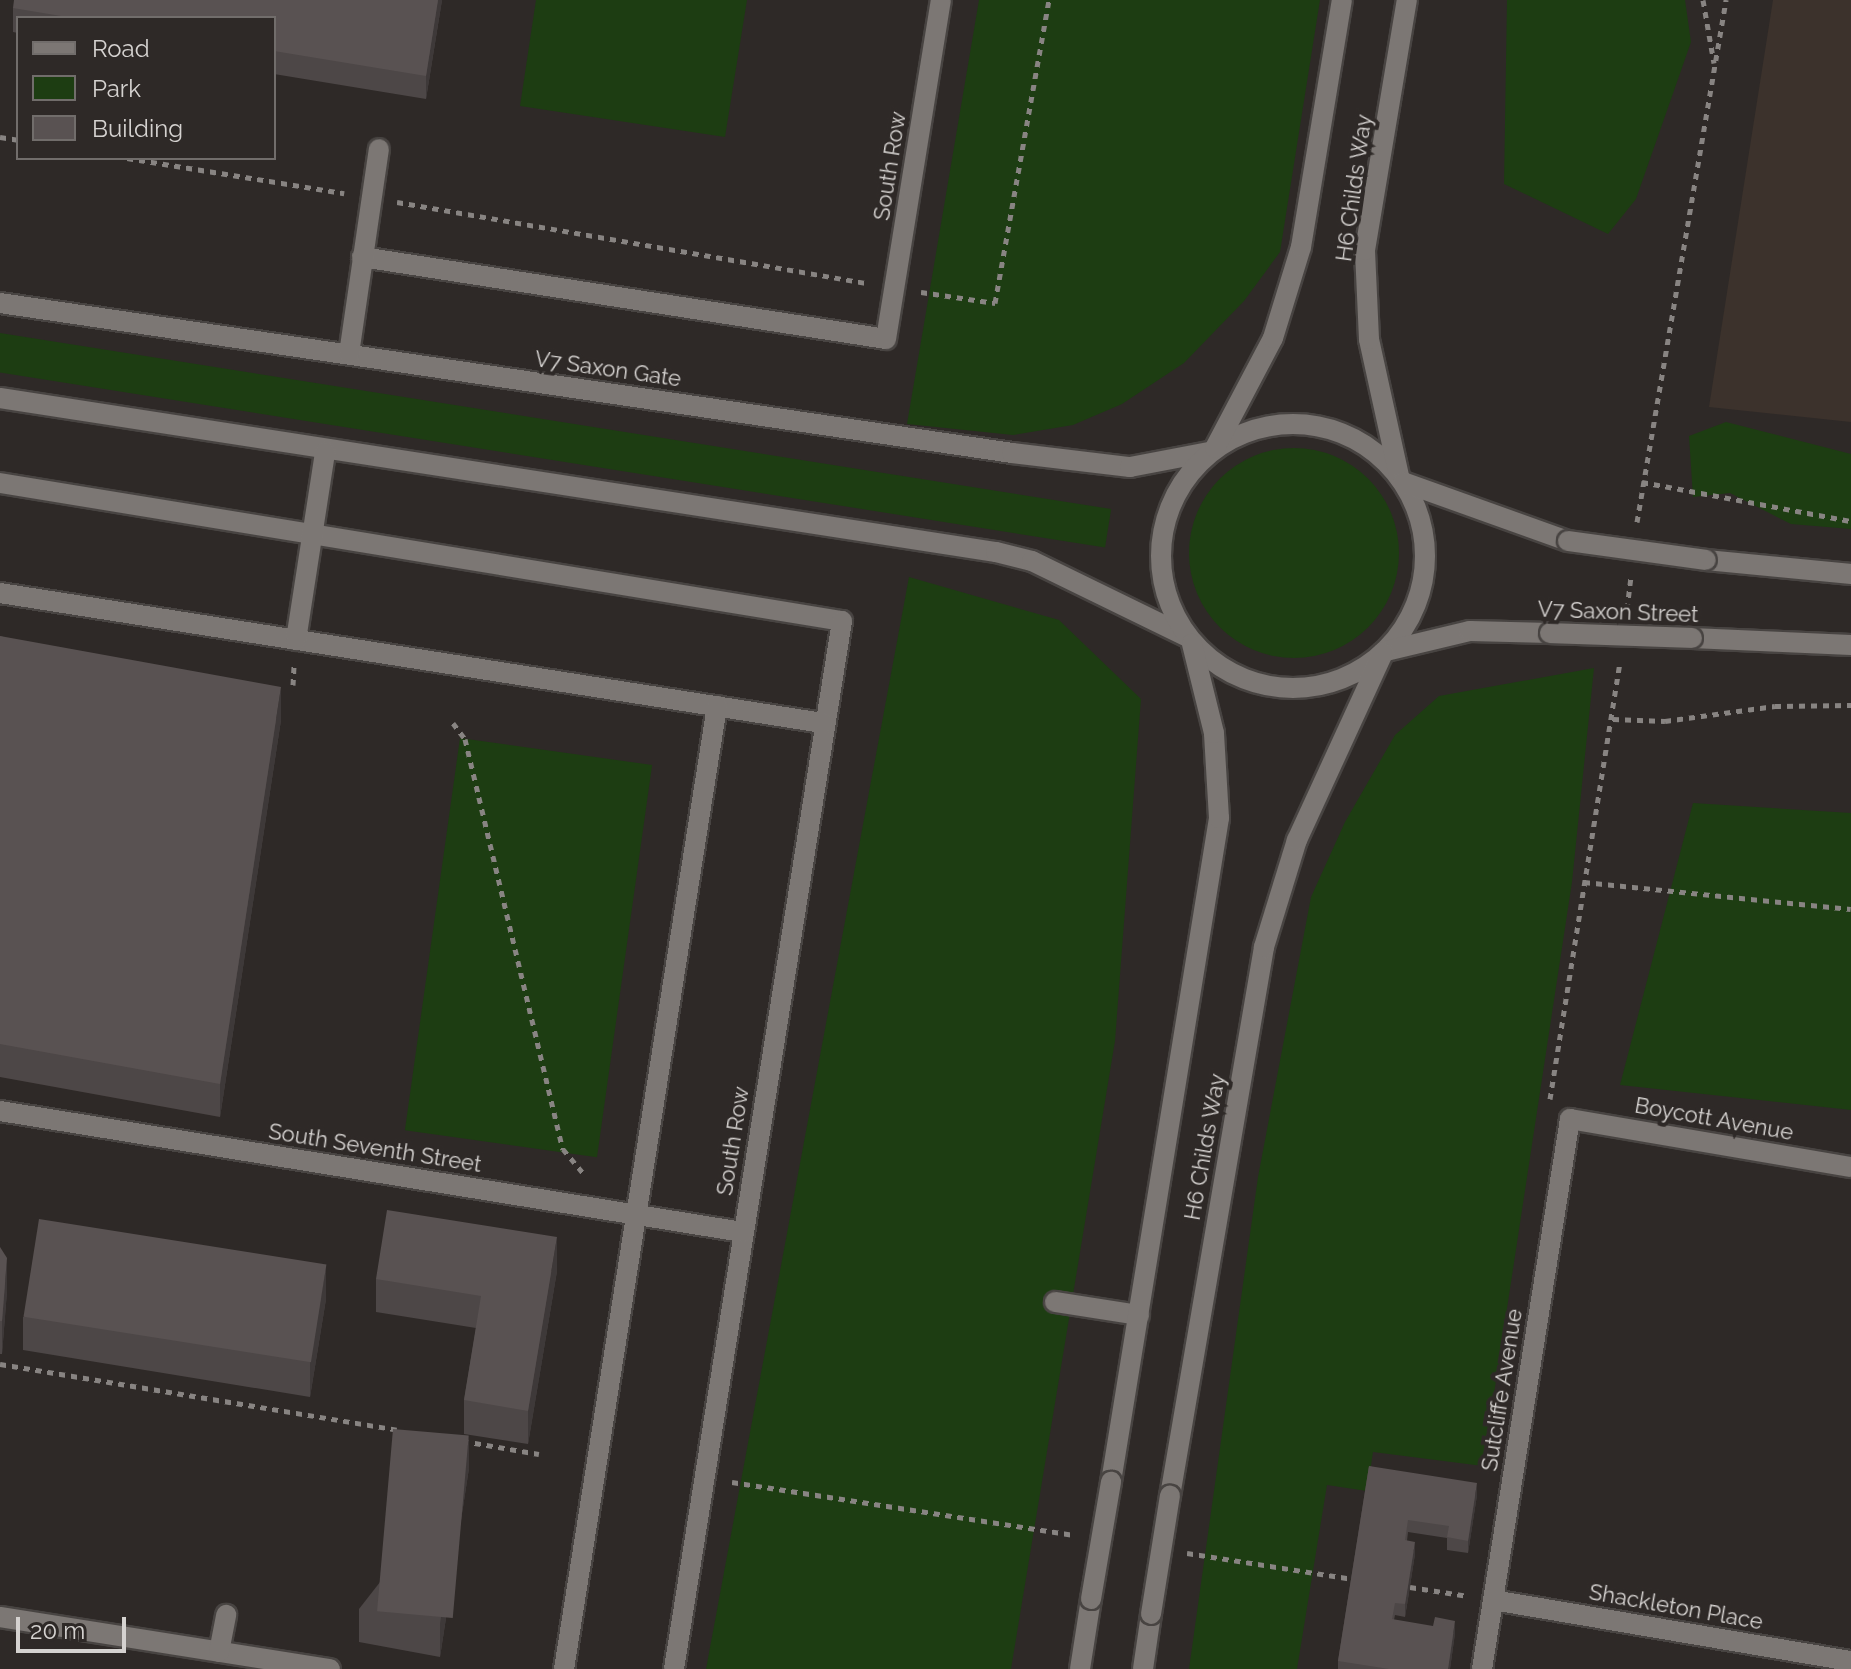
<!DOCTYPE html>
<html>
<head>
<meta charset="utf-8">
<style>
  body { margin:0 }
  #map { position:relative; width:1851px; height:1669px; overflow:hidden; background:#2e2927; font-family:Raleway,sans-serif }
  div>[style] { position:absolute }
  .built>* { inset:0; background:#3c322c }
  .green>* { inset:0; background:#1d3d12; transform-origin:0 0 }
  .round { border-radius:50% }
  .path>* { height:5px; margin-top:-2.5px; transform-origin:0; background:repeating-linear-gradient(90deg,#888482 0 6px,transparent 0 12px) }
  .roads { filter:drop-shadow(2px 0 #484442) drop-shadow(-2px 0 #484442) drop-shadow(0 2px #484442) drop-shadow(0 -2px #484442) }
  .minor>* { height:20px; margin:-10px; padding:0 10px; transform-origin:10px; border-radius:10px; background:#7c7774 }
  .minor>.ring { margin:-10px; padding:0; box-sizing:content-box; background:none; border:20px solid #7c7774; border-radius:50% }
  .bridges { filter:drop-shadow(2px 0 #484442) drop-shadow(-2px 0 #484442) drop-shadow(0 2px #484442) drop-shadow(0 -2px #484442) }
  .minor-bridge>* { height:20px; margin:-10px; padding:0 10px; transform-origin:10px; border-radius:10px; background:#7c7774 }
  .wall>* { inset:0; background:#4d4747 }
  .shaded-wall>* { inset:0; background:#3e3939 }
  .building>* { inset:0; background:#595252; transform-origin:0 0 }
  span { translate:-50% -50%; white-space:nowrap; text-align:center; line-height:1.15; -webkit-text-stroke:8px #2e2927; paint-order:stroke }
  .street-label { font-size:22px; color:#d5d2d0 }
  .legend { position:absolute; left:16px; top:16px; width:260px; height:144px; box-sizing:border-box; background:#2e2927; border:2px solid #716d6b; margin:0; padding:10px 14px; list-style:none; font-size:24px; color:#d5d2d0 }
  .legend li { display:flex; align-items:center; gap:16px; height:40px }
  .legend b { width:40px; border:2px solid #716d6b }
  .scale { position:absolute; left:16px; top:1617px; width:110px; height:36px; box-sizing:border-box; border:4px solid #d5d2d0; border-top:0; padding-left:10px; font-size:24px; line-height:28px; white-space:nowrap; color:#d5d2d0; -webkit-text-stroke:6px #2e2927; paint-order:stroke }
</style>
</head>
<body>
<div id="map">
  <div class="built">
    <i style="clip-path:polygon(1773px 0,1851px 0,1851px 422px,1709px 407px)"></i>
  </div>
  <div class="green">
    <i style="clip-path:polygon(536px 0,747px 0,725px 137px,520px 106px)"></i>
    <i style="clip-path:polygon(979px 0,1320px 0,1280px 252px,1244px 301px,1184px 363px,1122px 404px,1073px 425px,1013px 435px,907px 424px)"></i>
    <i style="clip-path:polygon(1507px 0,1685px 0,1691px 42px,1636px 199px,1608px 234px,1504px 184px)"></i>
    <i style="left:0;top:333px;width:1125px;height:39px;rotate:9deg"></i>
    <i style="clip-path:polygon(1726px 422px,1851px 454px,1851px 529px,1791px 524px,1730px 493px,1693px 497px,1689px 436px)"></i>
    <i class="round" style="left:1189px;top:448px;width:210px;height:210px"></i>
    <i style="clip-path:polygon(909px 577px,1059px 620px,1141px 699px,1115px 1041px,1011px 1669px,706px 1669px)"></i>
    <i style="clip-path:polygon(1594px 668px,1572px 882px,1483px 1466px,1373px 1452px,1367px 1491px,1327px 1485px,1297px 1669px,1189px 1669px,1258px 1177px,1311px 897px,1345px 822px,1395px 735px,1439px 696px)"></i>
    <i style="left:460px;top:738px;width:194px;height:396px;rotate:8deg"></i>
    <i style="clip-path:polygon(1693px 803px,1851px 813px,1851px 1110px,1620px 1085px)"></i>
  </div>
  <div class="path">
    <i style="left:1703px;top:0;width:64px;rotate:80.1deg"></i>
    <i style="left:0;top:137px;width:18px;rotate:9deg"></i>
    <i style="left:127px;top:158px;width:220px;rotate:9.2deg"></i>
    <i style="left:397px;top:202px;width:478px;rotate:9.8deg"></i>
    <i style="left:921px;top:292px;width:75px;rotate:8.5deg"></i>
    <i style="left:995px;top:303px;width:308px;rotate:-79.9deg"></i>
    <i style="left:1642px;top:482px;width:213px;rotate:10.6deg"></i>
    <i style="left:1637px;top:522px;width:530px;rotate:-80.32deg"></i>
    <i style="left:1627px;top:609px;width:33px;rotate:-83deg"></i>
    <i style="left:293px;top:685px;width:19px;rotate:-87deg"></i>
    <i style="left:1613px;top:719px;width:52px;rotate:2.2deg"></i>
    <i style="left:1665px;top:721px;width:111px;rotate:-7.8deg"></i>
    <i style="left:1775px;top:706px;width:76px;rotate:-0.8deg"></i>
    <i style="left:453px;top:723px;width:20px;rotate:53deg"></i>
    <i style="left:465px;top:739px;width:422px;rotate:76.6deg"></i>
    <i style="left:563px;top:1149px;width:34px;rotate:50deg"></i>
    <i style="left:1584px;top:882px;width:268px;rotate:5.8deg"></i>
    <i style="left:1550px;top:1099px;width:442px;rotate:-80.9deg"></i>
    <i style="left:0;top:1364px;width:402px;rotate:9.4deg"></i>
    <i style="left:463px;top:1441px;width:77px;rotate:9.7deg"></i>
    <i style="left:732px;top:1482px;width:346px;rotate:8.8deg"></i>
    <i style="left:1187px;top:1553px;width:168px;rotate:8.9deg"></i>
    <i style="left:1410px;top:1587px;width:59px;rotate:8.8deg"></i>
  </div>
  <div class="roads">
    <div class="minor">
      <i style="left:362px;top:257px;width:530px;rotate:8.89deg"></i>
      <i style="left:886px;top:339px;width:343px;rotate:-80.8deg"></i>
      <i style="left:0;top:303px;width:1023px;rotate:8.43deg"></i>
      <i style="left:1012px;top:453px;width:119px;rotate:6.8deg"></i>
      <i style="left:1130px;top:467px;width:80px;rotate:-10.8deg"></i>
      <i style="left:349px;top:354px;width:207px;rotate:-81.7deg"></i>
      <i style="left:0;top:398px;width:1008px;rotate:8.79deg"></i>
      <i style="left:996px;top:552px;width:37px;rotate:14deg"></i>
      <i style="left:1032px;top:561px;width:171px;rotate:26deg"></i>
      <i class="ring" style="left:1161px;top:424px;width:244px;height:244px"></i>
      <i style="left:1215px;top:448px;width:124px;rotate:-62.2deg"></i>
      <i style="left:1273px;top:338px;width:95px;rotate:-72.9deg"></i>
      <i style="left:1301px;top:247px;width:250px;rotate:-80.6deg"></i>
      <i style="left:1399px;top:476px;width:140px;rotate:-102.4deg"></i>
      <i style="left:1369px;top:339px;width:89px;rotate:-92.6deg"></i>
      <i style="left:1365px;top:250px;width:254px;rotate:-80.5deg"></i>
      <i style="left:1403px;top:482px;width:175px;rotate:19.7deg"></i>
      <i style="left:0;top:483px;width:853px;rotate:9.31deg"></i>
      <i style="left:842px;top:621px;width:1061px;rotate:99.11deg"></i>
      <i style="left:1706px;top:560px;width:146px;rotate:5.5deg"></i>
      <i style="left:0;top:593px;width:833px;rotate:8.98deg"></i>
      <i style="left:1692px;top:638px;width:159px;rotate:2.5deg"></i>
      <i style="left:296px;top:640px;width:190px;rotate:-81.2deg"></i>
      <i style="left:1386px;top:651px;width:86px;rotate:-13.4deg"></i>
      <i style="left:1470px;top:631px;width:80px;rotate:1.4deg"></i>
      <i style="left:0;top:1111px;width:752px;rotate:9.26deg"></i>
      <i style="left:1055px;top:1302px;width:85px;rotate:8.8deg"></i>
      <i style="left:1111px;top:1482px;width:673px;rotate:-80.76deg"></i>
      <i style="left:1219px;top:818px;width:85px;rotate:-93.4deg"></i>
      <i style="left:1214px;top:733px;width:92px;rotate:-103.9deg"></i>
      <i style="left:1170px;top:1496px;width:557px;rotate:-80.28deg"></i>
      <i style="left:1264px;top:947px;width:112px;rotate:-72.9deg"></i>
      <i style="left:1297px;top:840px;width:206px;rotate:-65.3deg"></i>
      <i style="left:1493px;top:1600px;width:363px;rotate:9.7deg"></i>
      <i style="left:0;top:1617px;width:334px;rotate:9deg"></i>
      <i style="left:219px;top:1652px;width:38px;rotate:-79deg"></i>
      <i style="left:564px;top:1669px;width:975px;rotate:-80.97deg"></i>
      <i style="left:1080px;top:1669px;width:71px;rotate:-81.1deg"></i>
      <i style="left:1143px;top:1669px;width:56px;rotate:-81.7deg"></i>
      <i style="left:1482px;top:1669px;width:557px;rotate:-80.91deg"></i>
      <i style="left:1570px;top:1119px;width:285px;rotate:9.7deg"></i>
    </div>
  </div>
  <div class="bridges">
    <div class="minor-bridge">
      <i style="left:1568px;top:541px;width:139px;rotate:7.8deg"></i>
      <i style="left:1550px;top:633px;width:142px;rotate:2deg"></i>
      <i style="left:1091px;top:1599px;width:119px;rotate:-80.3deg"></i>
      <i style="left:1151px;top:1614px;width:120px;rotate:-80.9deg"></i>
    </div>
  </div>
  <div class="wall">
    <i style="clip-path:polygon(442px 0,426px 99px,274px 74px,274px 18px,18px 18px,18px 33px,13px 32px,13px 8px)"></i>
    <i style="clip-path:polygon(0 636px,281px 720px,220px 1117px,0 1077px)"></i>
    <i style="clip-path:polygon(0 1247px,7px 1291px,2px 1354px,0 1354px)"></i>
    <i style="clip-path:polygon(557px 1271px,528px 1444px,464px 1434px,464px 1400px,476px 1328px,376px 1312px,376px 1279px)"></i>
    <i style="clip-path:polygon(326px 1299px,310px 1397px,23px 1350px,23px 1317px)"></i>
    <i style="clip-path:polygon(1369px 1466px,1477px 1495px,1468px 1553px,1447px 1550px,1447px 1538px,1408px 1532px,1407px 1541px,1415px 1554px,1408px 1599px,1405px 1617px,1395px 1615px,1394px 1620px,1455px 1633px,1450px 1669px,1338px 1669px,1338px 1661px)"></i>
    <i style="clip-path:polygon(469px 1468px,440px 1657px,359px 1642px,359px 1609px)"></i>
  </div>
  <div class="shaded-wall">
    <i style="clip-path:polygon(438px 0,442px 0,426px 99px,426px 76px)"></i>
    <i style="clip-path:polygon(281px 687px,281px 720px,220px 1117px,220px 1084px)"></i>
    <i style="clip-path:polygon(557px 1237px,557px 1271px,528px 1444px,528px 1411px)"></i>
    <i style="clip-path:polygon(7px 1258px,7px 1291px,2px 1354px,2px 1321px)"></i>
    <i style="clip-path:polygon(326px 1266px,326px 1299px,310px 1397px,310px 1363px)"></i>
    <i style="clip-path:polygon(469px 1435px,469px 1468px,440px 1657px,440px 1624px)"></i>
    <i style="clip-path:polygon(1477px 1483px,1477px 1495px,1468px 1553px,1468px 1541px)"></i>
    <i style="clip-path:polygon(1415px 1542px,1415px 1554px,1405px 1617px,1405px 1604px)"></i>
    <i style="clip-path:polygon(1455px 1621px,1455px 1633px,1450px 1669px,1448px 1669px)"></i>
  </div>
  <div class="building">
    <i style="clip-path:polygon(14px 0,438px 0,426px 76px,274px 51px,274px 18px,73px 18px,13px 8px)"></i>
    <i style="clip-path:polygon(0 636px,281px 687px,220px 1084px,0 1044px)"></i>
    <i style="clip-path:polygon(387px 1210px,557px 1237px,528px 1411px,464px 1400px,481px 1296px,376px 1279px)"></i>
    <i style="left:39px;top:1219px;width:291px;height:99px;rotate:9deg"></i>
    <i style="clip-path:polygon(0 1247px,7px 1258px,2px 1321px,0 1321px)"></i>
    <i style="left:393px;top:1429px;width:76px;height:183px;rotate:5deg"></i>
    <i style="clip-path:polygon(1369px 1466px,1477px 1483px,1468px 1541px,1447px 1537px,1449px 1526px,1408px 1520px,1405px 1540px,1415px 1542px,1408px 1586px,1405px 1604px,1395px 1603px,1392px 1619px,1433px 1626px,1435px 1617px,1455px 1621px,1448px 1669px,1389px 1669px,1338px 1661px)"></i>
  </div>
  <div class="street-label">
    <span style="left:890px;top:166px;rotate:-81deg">South Row</span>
    <span style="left:1354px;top:188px;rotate:-82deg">H6 Childs Way</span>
    <span style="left:608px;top:369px;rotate:8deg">V7 Saxon Gate</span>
    <span style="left:1618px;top:612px;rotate:2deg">V7 Saxon Street</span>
    <span style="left:1714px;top:1119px;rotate:10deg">Boycott Avenue</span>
    <span style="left:733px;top:1141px;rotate:-81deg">South Row</span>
    <span style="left:1205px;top:1147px;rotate:-80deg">H6 Childs Way</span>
    <span style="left:375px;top:1148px;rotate:9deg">South Seventh Street</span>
    <span style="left:1502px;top:1390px;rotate:-81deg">Sutcliffe Avenue</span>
    <span style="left:1676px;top:1607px;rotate:10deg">Shackleton Place</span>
  </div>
  <ul class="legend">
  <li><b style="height:10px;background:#7c7774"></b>Road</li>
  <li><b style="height:22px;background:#1d3d12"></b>Park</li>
  <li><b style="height:22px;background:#595252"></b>Building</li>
  </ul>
  <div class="scale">20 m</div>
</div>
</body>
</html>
